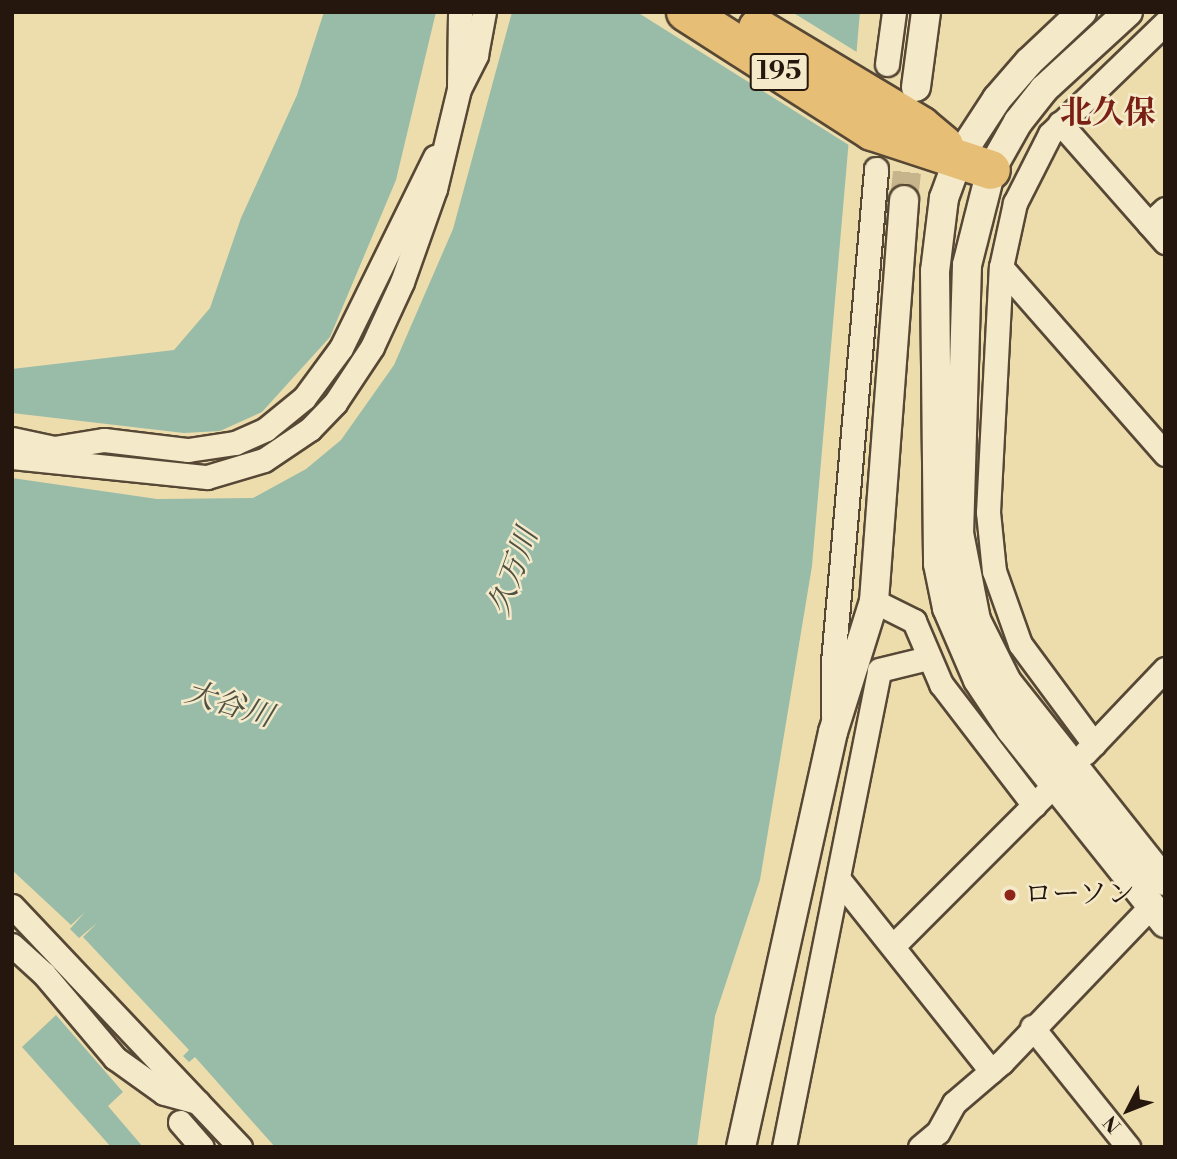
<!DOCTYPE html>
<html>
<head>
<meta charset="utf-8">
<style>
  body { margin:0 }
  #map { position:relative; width:1177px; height:1159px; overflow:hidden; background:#eeddac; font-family:"Libre Bodoni","Noto Serif JP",serif }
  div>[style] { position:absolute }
  .water>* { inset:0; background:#99bca9 }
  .pier>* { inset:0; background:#eeddac }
  .tertiary-tunnel>* { height:28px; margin-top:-14px; transform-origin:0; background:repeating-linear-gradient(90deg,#c6b58c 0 28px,transparent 0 42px) }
  .roads { filter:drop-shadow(2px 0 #574836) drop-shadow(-2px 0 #574836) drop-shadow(0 2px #574836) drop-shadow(0 -2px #574836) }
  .minor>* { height:23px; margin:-11.5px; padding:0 11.5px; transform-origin:11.5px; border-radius:11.5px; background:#f4e9c9 }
  .tertiary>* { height:28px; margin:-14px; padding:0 14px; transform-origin:14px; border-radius:14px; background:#f4e9c9 }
  .trunk>* { height:38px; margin:-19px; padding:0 19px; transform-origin:19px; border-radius:19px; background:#e7be76 }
  .dots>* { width:19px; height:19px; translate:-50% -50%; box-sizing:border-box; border:4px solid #f4e9c9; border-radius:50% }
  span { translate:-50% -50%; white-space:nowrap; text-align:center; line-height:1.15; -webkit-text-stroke:5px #f4e9c9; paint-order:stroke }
  .shield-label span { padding:2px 5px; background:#f4e9c9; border:2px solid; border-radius:5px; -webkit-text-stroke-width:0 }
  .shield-label { font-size:26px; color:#25170e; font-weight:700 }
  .poi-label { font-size:28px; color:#25170e }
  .left { translate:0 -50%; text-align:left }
  .water-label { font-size:30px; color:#4e5144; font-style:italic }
  .quarter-label { font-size:32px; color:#7a1f14; font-weight:700 }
  .frame { position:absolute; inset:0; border:14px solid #25170e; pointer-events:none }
  .north { position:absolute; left:1093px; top:1075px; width:70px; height:70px; -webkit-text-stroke:5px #f4e9c9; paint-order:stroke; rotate:228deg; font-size:19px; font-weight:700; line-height:28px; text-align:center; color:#25170e }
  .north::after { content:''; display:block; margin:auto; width:24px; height:32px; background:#25170e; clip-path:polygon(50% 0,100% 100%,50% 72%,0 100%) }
</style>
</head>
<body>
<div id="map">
  <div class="water">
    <i style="clip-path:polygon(324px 12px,436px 12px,396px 180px,330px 337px,262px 412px,220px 431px,184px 433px,12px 413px,12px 369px,174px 350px,210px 308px,241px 218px,297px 95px)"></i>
    <i style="clip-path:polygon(512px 12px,860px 12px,812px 566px,760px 880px,715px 1016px,697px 1147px,275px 1147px,195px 1057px,189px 1062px,183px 1056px,189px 1050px,83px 937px,97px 923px,79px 938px,70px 929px,85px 912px,71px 925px,12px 870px,12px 478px,157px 499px,253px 498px,306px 469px,341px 440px,394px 365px,453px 229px)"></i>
    <i style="clip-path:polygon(56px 1015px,123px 1092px,108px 1106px,143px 1147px,111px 1147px,22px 1047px)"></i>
  </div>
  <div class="pier">
    <i style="clip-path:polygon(637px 12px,792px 12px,860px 54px,852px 147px)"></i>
  </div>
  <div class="tertiary-tunnel">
    <i style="left:904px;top:200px;width:74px;rotate:-83.8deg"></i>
  </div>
  <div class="roads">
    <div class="minor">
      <i style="left:887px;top:64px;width:52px;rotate:-82.3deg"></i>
      <i style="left:459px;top:86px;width:74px;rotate:-89.2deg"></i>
      <i style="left:1060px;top:123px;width:159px;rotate:48.6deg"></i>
      <i style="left:1149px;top:224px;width:22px;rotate:-43deg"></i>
      <i style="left:1001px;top:267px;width:249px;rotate:48.7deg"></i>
      <i style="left:12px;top:439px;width:43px;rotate:12.1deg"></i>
      <i style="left:54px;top:448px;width:51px;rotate:-9.1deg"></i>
      <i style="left:104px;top:440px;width:85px;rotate:6.8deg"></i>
      <i style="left:188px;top:450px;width:48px;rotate:-8.5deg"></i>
      <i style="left:235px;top:443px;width:34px;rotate:-24deg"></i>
      <i style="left:266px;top:429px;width:49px;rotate:-39.2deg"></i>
      <i style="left:304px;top:398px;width:62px;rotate:-53.5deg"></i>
      <i style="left:341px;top:348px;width:213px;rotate:-63.8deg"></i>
      <i style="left:12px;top:457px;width:196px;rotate:5.9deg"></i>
      <i style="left:207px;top:477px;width:59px;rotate:-16.6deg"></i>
      <i style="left:264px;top:460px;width:55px;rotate:-34deg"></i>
      <i style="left:310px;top:429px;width:36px;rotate:-46deg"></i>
      <i style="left:335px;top:403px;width:67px;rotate:-56.5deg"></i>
      <i style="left:372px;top:347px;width:72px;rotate:-65.2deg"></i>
      <i style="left:402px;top:282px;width:99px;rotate:-70.5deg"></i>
      <i style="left:435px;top:189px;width:103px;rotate:-76.5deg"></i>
      <i style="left:459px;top:89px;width:38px;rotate:-63deg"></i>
      <i style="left:476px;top:55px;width:44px;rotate:-79.5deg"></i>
      <i style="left:874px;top:601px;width:45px;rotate:26.6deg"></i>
      <i style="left:914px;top:621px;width:69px;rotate:66.8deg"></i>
      <i style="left:941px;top:684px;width:153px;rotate:52.5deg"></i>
      <i style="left:833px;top:716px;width:54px;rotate:-90deg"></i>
      <i style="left:833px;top:662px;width:495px;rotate:-85deg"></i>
      <i style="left:1094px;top:744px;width:124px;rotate:-126.5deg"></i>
      <i style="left:1020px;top:644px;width:77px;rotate:-109.6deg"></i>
      <i style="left:994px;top:571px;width:59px;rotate:-95.8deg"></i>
      <i style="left:988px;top:512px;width:245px;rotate:-87deg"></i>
      <i style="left:1001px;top:267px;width:66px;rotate:-77.7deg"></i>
      <i style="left:1015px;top:203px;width:77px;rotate:-63.1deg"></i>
      <i style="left:1050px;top:134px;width:160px;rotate:-44deg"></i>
      <i style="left:1085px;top:753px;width:116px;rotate:-46.4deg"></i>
      <i style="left:840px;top:881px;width:243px;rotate:51.5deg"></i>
      <i style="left:12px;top:906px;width:332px;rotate:46.6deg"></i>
      <i style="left:12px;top:945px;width:43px;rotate:42.2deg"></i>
      <i style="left:44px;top:974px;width:110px;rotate:49.8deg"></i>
      <i style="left:115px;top:1058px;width:60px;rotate:35.5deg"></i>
      <i style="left:164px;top:1093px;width:35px;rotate:15deg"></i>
      <i style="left:893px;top:946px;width:215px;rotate:-45deg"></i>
      <i style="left:1032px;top:1027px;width:154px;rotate:51.3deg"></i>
      <i style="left:180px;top:1122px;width:33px;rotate:49deg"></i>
      <i style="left:784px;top:1147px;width:486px;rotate:-78.7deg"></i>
      <i style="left:879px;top:670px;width:50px;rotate:-13.8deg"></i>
      <i style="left:920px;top:1147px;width:23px;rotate:-40deg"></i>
      <i style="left:938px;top:1132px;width:33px;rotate:-61deg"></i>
      <i style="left:954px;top:1103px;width:63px;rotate:-40.5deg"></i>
      <i style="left:1002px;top:1062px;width:216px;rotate:-46.3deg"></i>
    </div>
    <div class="tertiary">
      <i style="left:1082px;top:12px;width:73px;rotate:136.7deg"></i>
      <i style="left:1029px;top:62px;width:49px;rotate:130.9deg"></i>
      <i style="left:997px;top:99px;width:69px;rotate:123.2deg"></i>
      <i style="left:959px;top:157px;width:44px;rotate:110.1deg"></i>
      <i style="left:944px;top:198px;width:74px;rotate:97deg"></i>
      <i style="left:935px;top:271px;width:293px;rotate:89.4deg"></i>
      <i style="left:938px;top:564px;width:45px;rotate:78.4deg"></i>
      <i style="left:947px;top:608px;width:78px;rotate:66.7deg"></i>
      <i style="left:978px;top:680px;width:60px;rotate:56.6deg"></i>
      <i style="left:1011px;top:730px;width:247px;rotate:51.4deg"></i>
      <i style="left:1128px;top:12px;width:114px;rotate:137.5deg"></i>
      <i style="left:1044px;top:89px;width:42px;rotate:128.2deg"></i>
      <i style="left:1018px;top:122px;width:55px;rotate:119.4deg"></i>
      <i style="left:991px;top:170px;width:98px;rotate:104.2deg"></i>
      <i style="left:967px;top:265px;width:268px;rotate:91.7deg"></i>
      <i style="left:959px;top:533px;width:89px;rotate:78.9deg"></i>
      <i style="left:976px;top:620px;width:69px;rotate:63.4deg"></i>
      <i style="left:1007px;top:682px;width:254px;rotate:51.6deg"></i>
      <i style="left:916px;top:87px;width:76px;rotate:-82.4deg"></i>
      <i style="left:741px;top:1147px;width:425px;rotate:-77.5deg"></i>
      <i style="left:833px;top:732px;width:137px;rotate:-72.6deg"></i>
      <i style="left:874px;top:601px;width:402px;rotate:-85.7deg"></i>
    </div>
    <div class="trunk">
      <i style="left:686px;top:12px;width:221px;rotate:32.6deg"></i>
      <i style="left:872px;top:131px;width:125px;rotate:18.1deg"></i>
      <i style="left:758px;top:28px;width:190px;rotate:31deg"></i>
      <i style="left:921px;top:126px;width:30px;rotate:40deg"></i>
    </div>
  </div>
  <div class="dots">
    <i style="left:1010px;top:895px;background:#8f2418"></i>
  </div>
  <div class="shield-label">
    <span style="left:779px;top:72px">195</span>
  </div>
  <div class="poi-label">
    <span class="left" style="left:1024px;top:895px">ローソン</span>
  </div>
  <div class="water-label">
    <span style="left:514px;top:572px;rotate:-70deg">久万川</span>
    <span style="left:229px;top:705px;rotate:17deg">大谷川</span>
  </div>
  <div class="quarter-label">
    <span style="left:1108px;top:113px">北久保</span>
  </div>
  <div class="frame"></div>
  <div class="north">N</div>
</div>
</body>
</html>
